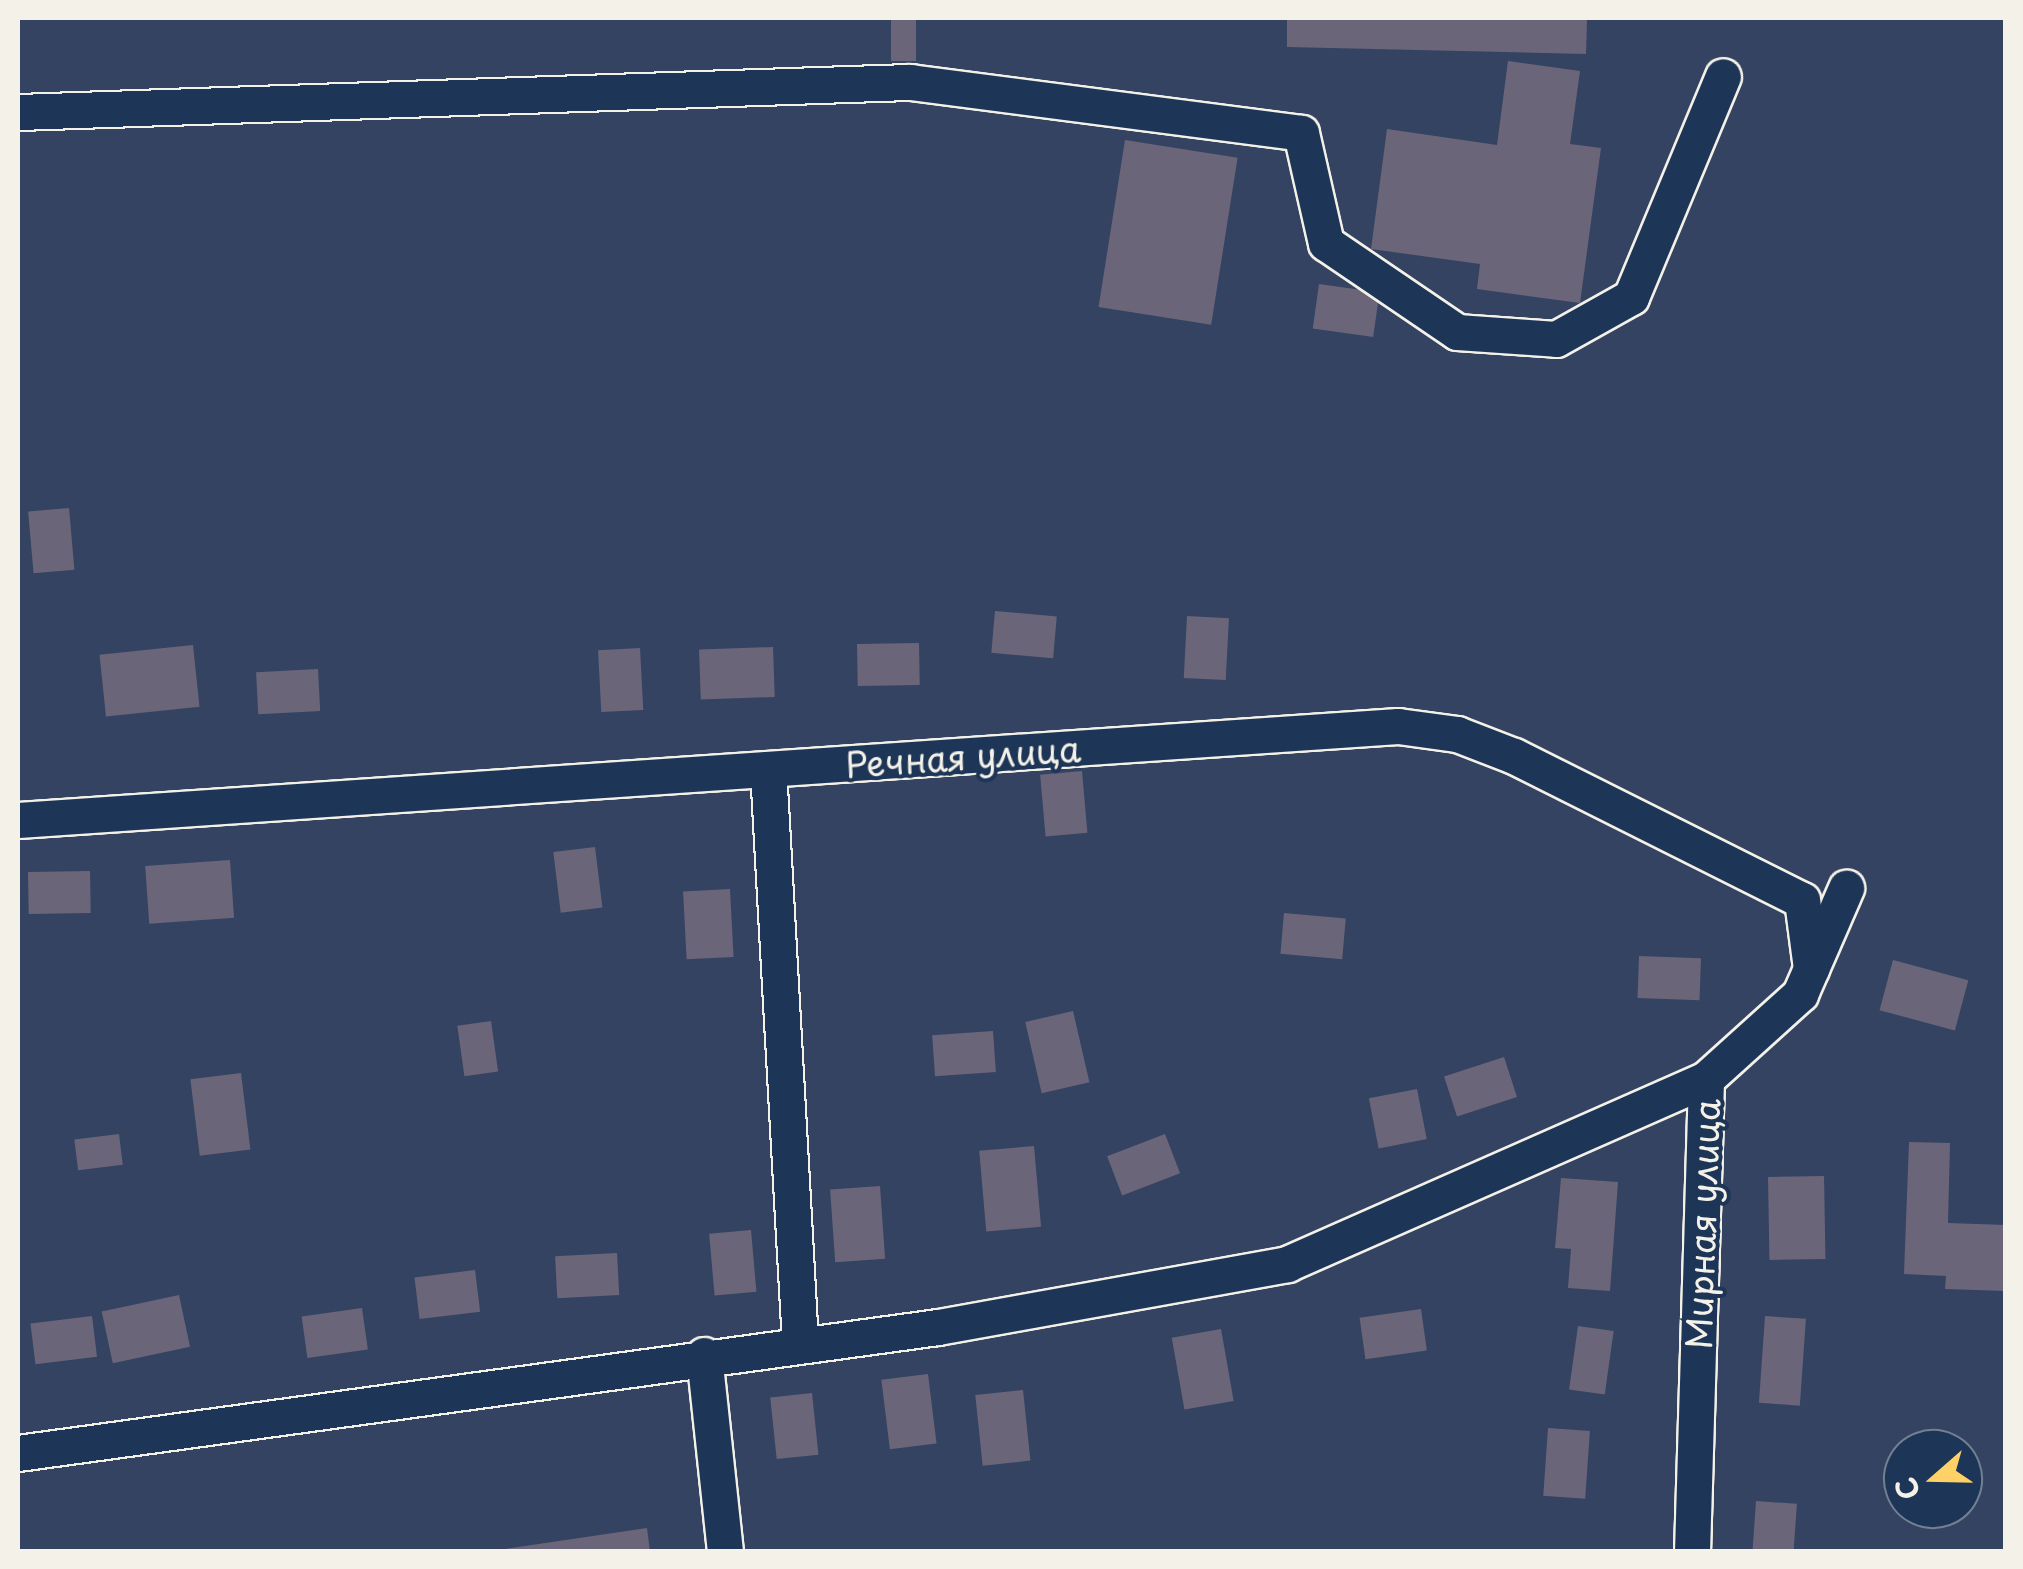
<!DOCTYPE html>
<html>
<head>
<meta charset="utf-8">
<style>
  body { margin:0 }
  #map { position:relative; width:2023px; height:1569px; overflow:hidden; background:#344362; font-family:"Playpen Sans",sans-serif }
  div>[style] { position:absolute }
  .building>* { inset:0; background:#6b657a; transform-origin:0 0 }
  .roads { filter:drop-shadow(2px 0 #f4f1e8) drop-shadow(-2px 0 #f4f1e8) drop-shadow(0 2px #f4f1e8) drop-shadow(0 -2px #f4f1e8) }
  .minor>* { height:35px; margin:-17.5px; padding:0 17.5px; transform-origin:17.5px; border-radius:17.5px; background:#1d3557 }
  span { translate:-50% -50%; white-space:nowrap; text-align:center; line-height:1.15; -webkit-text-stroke:8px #1d3557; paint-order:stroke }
  .street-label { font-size:35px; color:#f4f1e8 }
  .frame { position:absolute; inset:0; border:20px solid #f4f1e8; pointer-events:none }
  .north { position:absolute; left:1883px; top:1429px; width:100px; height:100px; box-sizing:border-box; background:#1d3557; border:2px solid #738091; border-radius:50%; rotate:250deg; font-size:28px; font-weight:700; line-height:40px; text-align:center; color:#f4f1e8 }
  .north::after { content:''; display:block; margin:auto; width:35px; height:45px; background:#ffd166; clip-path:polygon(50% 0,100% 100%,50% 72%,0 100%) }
</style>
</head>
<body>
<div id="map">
  <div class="building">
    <i style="left:891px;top:18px;width:25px;height:43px"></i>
    <i style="clip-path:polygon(1287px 18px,1587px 18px,1586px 54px,1287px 47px)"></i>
    <i style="clip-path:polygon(1508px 61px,1580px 71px,1570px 144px,1601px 148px,1580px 303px,1477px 289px,1480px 264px,1371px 249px,1387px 129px,1497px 145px)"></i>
    <i style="left:1125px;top:140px;width:114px;height:169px;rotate:9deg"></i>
    <i style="left:1319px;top:284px;width:61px;height:45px;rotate:8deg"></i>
    <i style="left:69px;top:508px;width:62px;height:41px;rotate:85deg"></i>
    <i style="left:995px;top:611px;width:62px;height:42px;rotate:5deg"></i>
    <i style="left:1187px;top:616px;width:42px;height:62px;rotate:3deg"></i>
    <i style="left:919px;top:643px;width:42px;height:62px;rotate:89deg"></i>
    <i style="left:193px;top:645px;width:62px;height:94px;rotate:84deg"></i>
    <i style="left:773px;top:647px;width:50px;height:74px;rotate:88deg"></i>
    <i style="left:640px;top:648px;width:62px;height:42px;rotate:87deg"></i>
    <i style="left:318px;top:669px;width:42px;height:62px;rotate:87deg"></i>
    <i style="left:1082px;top:771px;width:62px;height:42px;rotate:85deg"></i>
    <i style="left:595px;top:847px;width:61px;height:42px;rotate:83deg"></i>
    <i style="left:230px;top:860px;width:58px;height:85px;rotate:86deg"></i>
    <i style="left:90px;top:871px;width:42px;height:62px;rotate:89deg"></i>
    <i style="left:730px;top:889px;width:68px;height:47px;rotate:87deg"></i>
    <i style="left:1284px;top:913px;width:62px;height:41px;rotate:5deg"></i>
    <i style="left:1639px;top:956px;width:62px;height:42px;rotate:2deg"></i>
    <i style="left:1893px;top:960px;width:78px;height:52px;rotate:15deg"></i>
    <i style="left:1073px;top:1011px;width:73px;height:49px;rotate:77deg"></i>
    <i style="left:491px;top:1021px;width:51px;height:34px;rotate:82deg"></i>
    <i style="left:993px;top:1031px;width:41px;height:61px;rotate:86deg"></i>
    <i style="left:1504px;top:1057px;width:42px;height:63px;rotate:72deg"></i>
    <i style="left:241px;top:1073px;width:77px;height:51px;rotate:83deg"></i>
    <i style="left:1417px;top:1089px;width:51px;height:49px;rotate:79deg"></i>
    <i style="left:119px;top:1134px;width:31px;height:45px;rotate:83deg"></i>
    <i style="left:1165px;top:1134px;width:42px;height:62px;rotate:69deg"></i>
    <i style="clip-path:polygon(1909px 1142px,1950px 1143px,1948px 1223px,2006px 1225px,2006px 1291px,1945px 1289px,1946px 1276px,1904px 1274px)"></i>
    <i style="left:1034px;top:1146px;width:81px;height:55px;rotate:85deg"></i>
    <i style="left:1824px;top:1176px;width:83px;height:56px;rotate:89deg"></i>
    <i style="clip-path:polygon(1561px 1178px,1618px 1182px,1610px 1291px,1568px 1288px,1571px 1249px,1555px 1248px)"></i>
    <i style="left:880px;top:1186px;width:73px;height:50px;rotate:86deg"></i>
    <i style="left:751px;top:1230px;width:62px;height:42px;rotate:85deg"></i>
    <i style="left:617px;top:1253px;width:42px;height:62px;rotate:87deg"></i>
    <i style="left:475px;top:1270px;width:42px;height:61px;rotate:83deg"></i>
    <i style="left:179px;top:1295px;width:53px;height:79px;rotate:78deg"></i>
    <i style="left:362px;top:1308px;width:42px;height:61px;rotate:82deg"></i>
    <i style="left:1421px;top:1309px;width:42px;height:62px;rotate:82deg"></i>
    <i style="left:92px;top:1316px;width:41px;height:62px;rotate:83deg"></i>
    <i style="left:1765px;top:1316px;width:41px;height:87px;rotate:4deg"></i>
    <i style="left:1578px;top:1326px;width:36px;height:64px;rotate:8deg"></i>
    <i style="left:1221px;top:1329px;width:73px;height:50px;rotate:80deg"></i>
    <i style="left:928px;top:1374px;width:70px;height:47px;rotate:83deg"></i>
    <i style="left:1023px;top:1390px;width:71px;height:48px;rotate:84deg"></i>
    <i style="left:812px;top:1393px;width:62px;height:42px;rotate:84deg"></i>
    <i style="left:1548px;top:1428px;width:42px;height:68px;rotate:4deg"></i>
    <i style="left:1756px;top:1501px;width:41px;height:51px;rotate:4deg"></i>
    <i style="clip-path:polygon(647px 1528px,650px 1552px,505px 1552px,505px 1549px)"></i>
  </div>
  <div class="roads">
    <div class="minor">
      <i style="left:18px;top:112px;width:893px;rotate:-1.93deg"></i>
      <i style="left:910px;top:82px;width:394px;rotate:7.4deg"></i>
      <i style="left:1301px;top:133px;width:113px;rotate:77.2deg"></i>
      <i style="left:1326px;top:243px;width:158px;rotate:34.2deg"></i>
      <i style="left:1457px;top:332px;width:99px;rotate:4deg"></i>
      <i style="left:1556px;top:339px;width:86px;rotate:-29.2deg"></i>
      <i style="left:1631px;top:297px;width:239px;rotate:-67.4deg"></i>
      <i style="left:768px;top:769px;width:575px;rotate:86.81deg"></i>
      <i style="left:18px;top:820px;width:1383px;rotate:-3.9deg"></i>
      <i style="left:1398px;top:726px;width:60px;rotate:7.7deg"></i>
      <i style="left:1457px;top:734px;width:61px;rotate:21.1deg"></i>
      <i style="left:1514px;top:756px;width:322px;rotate:26.6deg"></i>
      <i style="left:1802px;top:900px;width:69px;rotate:82.5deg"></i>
      <i style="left:704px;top:1355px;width:198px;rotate:83.9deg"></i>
      <i style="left:18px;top:1453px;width:929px;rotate:-7.8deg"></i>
      <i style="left:938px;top:1327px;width:355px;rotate:-10.2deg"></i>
      <i style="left:1287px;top:1264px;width:458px;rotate:-23.8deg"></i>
      <i style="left:1692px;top:1552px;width:473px;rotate:-88.3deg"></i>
      <i style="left:1706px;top:1079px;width:127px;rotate:-42.1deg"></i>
      <i style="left:1800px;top:994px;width:116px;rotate:-66.5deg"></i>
    </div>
  </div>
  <div class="street-label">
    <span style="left:963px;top:756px;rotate:-4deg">Речная улица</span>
    <span style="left:1702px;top:1224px;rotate:-88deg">Мирная улица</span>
  </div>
  <div class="frame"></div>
  <div class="north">С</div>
</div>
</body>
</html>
